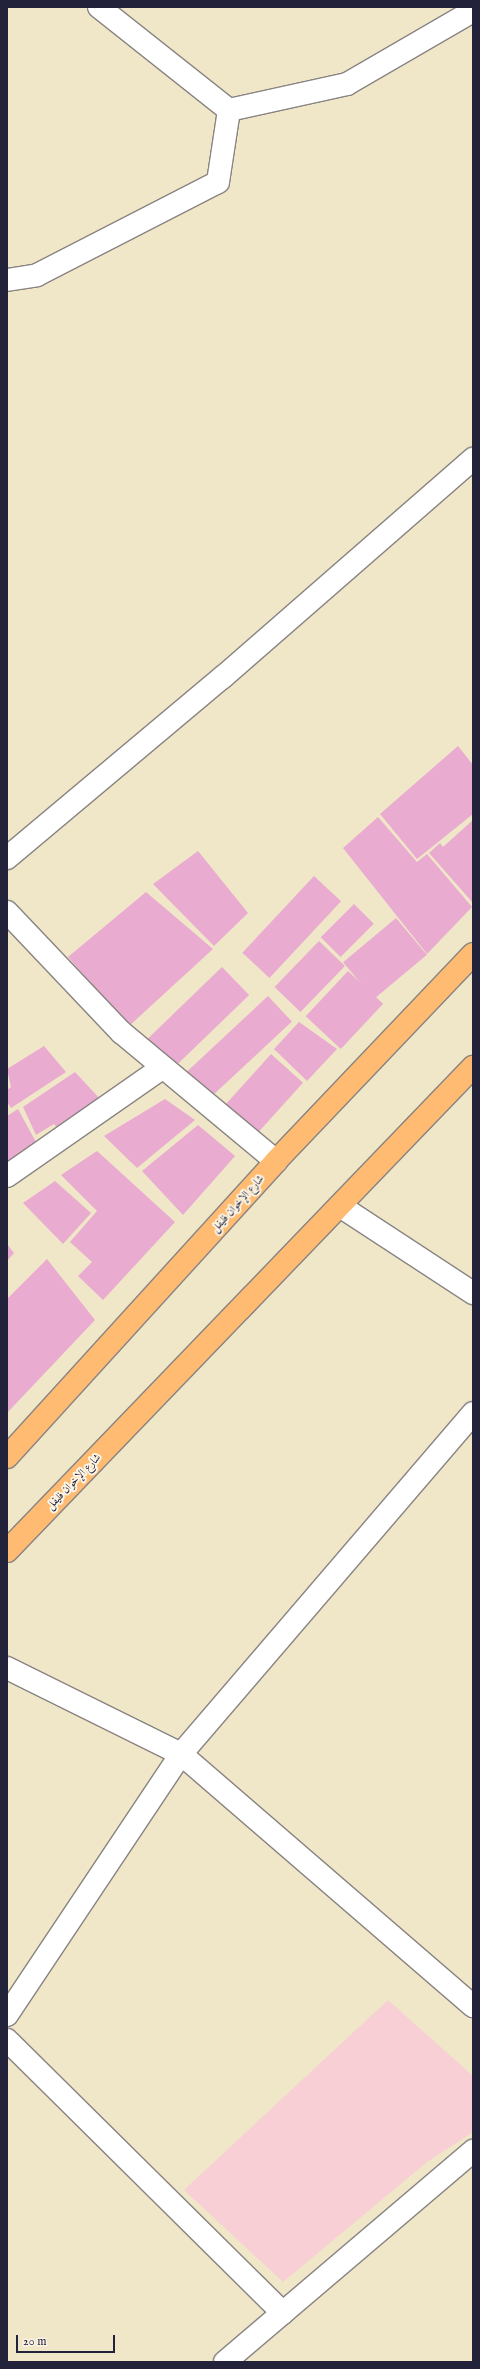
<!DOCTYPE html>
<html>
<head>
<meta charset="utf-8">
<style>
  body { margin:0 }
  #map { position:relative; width:480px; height:2369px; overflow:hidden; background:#f0e6c8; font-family:"IM FELL English",Amiri,serif }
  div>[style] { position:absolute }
  .built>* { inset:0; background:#f7cfd4 }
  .building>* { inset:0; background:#eaabd1; transform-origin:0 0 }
  .roads { filter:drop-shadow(1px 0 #898482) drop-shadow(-1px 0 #898482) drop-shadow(0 1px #898482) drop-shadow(0 -1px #898482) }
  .street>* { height:22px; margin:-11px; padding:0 11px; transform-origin:11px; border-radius:11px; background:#fff }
  .primary>* { height:22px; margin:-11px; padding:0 11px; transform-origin:11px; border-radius:11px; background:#febb71 }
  span { translate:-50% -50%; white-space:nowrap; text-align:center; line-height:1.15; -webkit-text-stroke:4px #fcf5e5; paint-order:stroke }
  .street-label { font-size:11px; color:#22223b }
  .frame { position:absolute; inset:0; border:8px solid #22223b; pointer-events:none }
  .scale { position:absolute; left:16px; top:2335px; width:99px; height:18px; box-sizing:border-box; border:2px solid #22223b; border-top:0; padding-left:5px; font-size:12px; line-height:14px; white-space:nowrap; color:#22223b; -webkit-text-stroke:3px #fcf5e5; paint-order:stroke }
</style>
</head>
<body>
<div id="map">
  <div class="built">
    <i style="clip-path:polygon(388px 2000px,473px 2076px,473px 2132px,427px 2162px,283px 2282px,184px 2190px)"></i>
  </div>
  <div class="building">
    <i style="clip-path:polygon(458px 746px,473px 765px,473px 814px,417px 859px,380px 814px)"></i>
    <i style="clip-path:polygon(378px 817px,417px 862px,427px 854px,472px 907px,427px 954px,343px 848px)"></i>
    <i style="clip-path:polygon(473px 820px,473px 903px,429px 853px,440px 843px,443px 847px)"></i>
    <i style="clip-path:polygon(198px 851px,248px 913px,214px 946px,153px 884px)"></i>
    <i style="left:314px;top:876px;width:37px;height:105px;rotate:43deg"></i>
    <i style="clip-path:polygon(146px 892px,213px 949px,128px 1027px,68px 957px)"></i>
    <i style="left:354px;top:904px;width:28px;height:47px;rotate:45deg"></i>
    <i style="left:396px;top:918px;width:48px;height:69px;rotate:50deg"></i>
    <i style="left:319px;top:941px;width:36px;height:64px;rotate:44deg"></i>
    <i style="left:222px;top:967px;width:39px;height:105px;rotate:46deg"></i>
    <i style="left:348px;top:971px;width:48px;height:62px;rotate:43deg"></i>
    <i style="left:268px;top:996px;width:35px;height:112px;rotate:47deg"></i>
    <i style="clip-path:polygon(299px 1022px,337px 1049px,307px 1081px,274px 1049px)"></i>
    <i style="clip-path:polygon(44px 1046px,66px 1072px,11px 1108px,7px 1102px,7px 1090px,11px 1087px,7px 1069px)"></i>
    <i style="left:271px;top:1054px;width:43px;height:72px;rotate:42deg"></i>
    <i style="clip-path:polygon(75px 1072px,102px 1101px,61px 1133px,54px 1124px,36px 1135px,23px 1107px)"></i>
    <i style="clip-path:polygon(165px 1099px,195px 1120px,137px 1168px,104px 1136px)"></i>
    <i style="clip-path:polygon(18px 1109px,37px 1144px,7px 1164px,7px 1116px)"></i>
    <i style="clip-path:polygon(198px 1125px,235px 1156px,183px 1215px,142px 1171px)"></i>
    <i style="clip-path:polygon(97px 1151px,175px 1222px,103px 1300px,78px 1276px,92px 1262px,70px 1242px,97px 1211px,61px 1175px)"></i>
    <i style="clip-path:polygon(55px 1181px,91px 1213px,63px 1244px,23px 1203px)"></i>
    <i style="clip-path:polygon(7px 1244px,14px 1253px,7px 1261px)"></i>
    <i style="clip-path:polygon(47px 1259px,95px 1320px,7px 1413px,7px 1299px)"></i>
  </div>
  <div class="roads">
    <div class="street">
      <i style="left:99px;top:7px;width:166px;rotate:38.4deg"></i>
      <i style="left:229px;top:110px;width:121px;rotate:-12.4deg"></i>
      <i style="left:347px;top:84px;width:146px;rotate:-30.1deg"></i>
      <i style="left:7px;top:280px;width:30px;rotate:-9deg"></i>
      <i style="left:37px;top:275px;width:203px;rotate:-27.2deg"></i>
      <i style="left:218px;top:182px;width:73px;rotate:-81.3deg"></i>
      <i style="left:7px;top:858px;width:282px;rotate:-40deg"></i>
      <i style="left:223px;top:677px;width:332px;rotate:-41.1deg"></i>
      <i style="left:7px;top:912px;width:166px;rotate:46.5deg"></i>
      <i style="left:121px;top:1032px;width:202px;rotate:39.8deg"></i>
      <i style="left:7px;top:1176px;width:189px;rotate:-34.9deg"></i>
      <i style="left:340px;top:1206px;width:159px;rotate:33.2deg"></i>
      <i style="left:7px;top:1668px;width:194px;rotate:26.3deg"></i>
      <i style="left:181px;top:1754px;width:386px;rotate:40.8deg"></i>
      <i style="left:7px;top:2015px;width:314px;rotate:-56.3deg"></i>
      <i style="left:181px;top:1754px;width:449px;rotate:-49.4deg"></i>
      <i style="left:7px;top:2040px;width:388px;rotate:44.7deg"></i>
      <i style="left:225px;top:2362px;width:326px;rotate:-40.4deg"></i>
    </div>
    <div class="primary">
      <i style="left:7px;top:1457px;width:400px;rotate:-47.7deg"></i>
      <i style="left:276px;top:1161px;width:286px;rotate:-46.4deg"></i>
      <i style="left:7px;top:1551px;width:672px;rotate:-46.09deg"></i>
    </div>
  </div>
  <div class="street-label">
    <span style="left:238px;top:1204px;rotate:-48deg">شارع الإخوان فليفل</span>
    <span style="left:74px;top:1482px;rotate:-46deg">شارع الإخوان فليفل</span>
  </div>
  <div class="frame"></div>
  <div class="scale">20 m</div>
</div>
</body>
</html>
